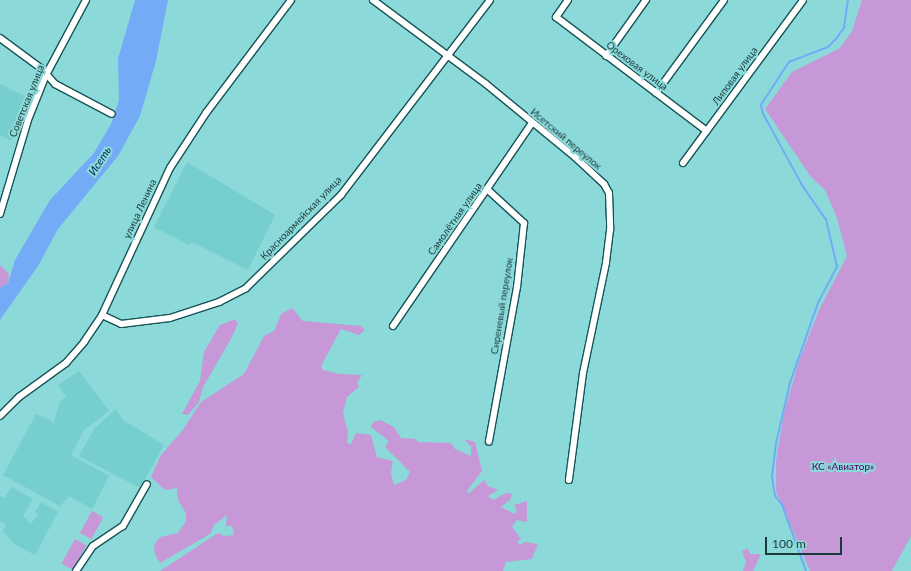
<!DOCTYPE html>
<html>
<head>
<meta charset="utf-8">
<style>
  body { margin:0 }
  #map { position:relative; width:911px; height:571px; overflow:hidden; background:#8cd9da; font-family:Lato,sans-serif }
  div>[style] { position:absolute }
  .built>* { inset:0; background:#76cecf }
  .green>* { inset:0; background:#c698d8; transform-origin:0 0 }
  .water>* { inset:0; background:#73abf7 }
  .stream>* { height:1.5px; margin:-0.75px; padding:0 0.75px; transform-origin:0.75px; border-radius:0.75px; background:#73abf7 }
  .roads { filter:drop-shadow(1px 0 #165456) drop-shadow(-1px 0 #165456) drop-shadow(0 1px #165456) drop-shadow(0 -1px #165456) }
  .minor>* { height:6px; margin:-3px; padding:0 3px; transform-origin:3px; border-radius:3px; background:#fff }
  span { translate:-50% -50%; white-space:nowrap; text-align:center; line-height:1.15; -webkit-text-stroke:4px #8cd9da; paint-order:stroke }
  .street-label { font-size:10px; color:#1a3a3b }
  .park-label { font-size:10px; color:#4f0064 }
  .water-label { font-size:11px; color:#032856; font-style:italic }
  .scale { position:absolute; left:765px; top:537px; width:77px; height:18px; box-sizing:border-box; border:2px solid #1a3a3b; border-top:0; padding-left:5px; font-size:12px; line-height:14px; white-space:nowrap; color:#1a3a3b; -webkit-text-stroke:3px #8cd9da; paint-order:stroke }
</style>
</head>
<body>
<div id="map">
  <div class="built">
    <i style="clip-path:polygon(0 84px,30px 99px,11px 141px,0 135px)"></i>
    <i style="clip-path:polygon(187px 162px,275px 215px,248px 270px,192px 242px,189px 245px,154px 227px)"></i>
    <i style="clip-path:polygon(79px 371px,109px 411px,84px 430px,71px 455px,109px 476px,92px 509px,69px 496px,60px 506px,3px 475px,36px 414px,54px 422px,59px 403px,66px 397px,58px 385px)"></i>
    <i style="clip-path:polygon(116px 409px,123px 420px,164px 445px,140px 488px,79px 456px,94px 429px)"></i>
    <i style="clip-path:polygon(12px 487px,33px 499px,23px 516px,31px 524px,38px 514px,35px 512px,41px 502px,58px 512px,35px 555px,14px 544px,3px 531px,6px 524px,0 521px,0 496px,4px 498px)"></i>
  </div>
  <div class="green">
    <i style="clip-path:polygon(862px 0,911px 0,911px 536px,892px 571px,810px 571px,776px 491px,776px 461px,784px 413px,799px 361px,819px 310px,847px 256px,837px 218px,825px 190px,811px 177px,765px 109px,792px 72px,840px 48px,852px 31px)"></i>
    <i style="clip-path:polygon(0 265px,9px 274px,8px 283px,0 288px)"></i>
    <i style="clip-path:polygon(292px 308px,303px 321px,361px 326px,365px 330px,359px 335px,341px 329px,321px 366px,323px 370px,339px 374px,362px 375px,357px 382px,359px 387px,347px 397px,343px 413px,348px 432px,347px 443px,351px 444px,356px 433px,371px 435px,377px 457px,393px 461px,391px 473px,394px 485px,406px 480px,410px 472px,385px 447px,389px 441px,371px 427px,373px 422px,380px 420px,394px 427px,401px 438px,415px 439px,418px 442px,451px 443px,455px 449px,471px 456px,471px 447px,464px 439px,475px 442px,482px 471px,467px 491px,468px 494px,484px 480px,488px 486px,498px 490px,488px 496px,493px 500px,506px 493px,512px 494px,510px 500px,501px 507px,515px 514px,517px 511px,514px 505px,527px 501px,527px 522px,516px 520px,512px 527px,521px 539px,517px 542px,520px 545px,525px 542px,538px 544px,532px 559px,506px 562px,503px 571px,160px 571px,218px 533px,224px 536px,234px 535px,232px 526px,226px 526px,227px 515px,214px 525px,210px 534px,160px 563px,155px 555px,154px 545px,160px 537px,178px 533px,186px 521px,186px 513px,178px 500px,177px 488px,165px 490px,151px 477px,161px 455px,182px 431px,201px 402px,244px 374px,264px 336px,274px 331px,281px 314px)"></i>
    <i style="clip-path:polygon(235px 319px,238px 323px,232px 337px,203px 387px,199px 402px,188px 415px,182px 414px,200px 381px,204px 352px,220px 325px)"></i>
    <i style="left:92px;top:511px;width:13px;height:25px;rotate:29deg"></i>
    <i style="left:75px;top:539px;width:13px;height:28px;rotate:29deg"></i>
    <i style="clip-path:polygon(748px 548px,750px 554px,761px 554px,753px 571px,743px 571px,746px 562px,742px 551px)"></i>
  </div>
  <div class="water">
    <i style="clip-path:polygon(135px 0,168px 0,156px 61px,140px 116px,118px 156px,58px 229px,38px 266px,0 320px,0 288px,8px 283px,15px 260px,50px 200px,94px 153px,111px 124px,119px 100px,118px 59px)"></i>
  </div>
  <div class="stream">
    <i style="left:806px;top:571px;width:70px;rotate:-110deg"></i>
    <i style="left:782px;top:505px;width:11px;rotate:-128deg"></i>
    <i style="left:775px;top:496px;width:20px;rotate:-99deg"></i>
    <i style="left:772px;top:476px;width:32px;rotate:-83deg"></i>
    <i style="left:776px;top:444px;width:63px;rotate:-77.1deg"></i>
    <i style="left:790px;top:383px;width:85px;rotate:-70.7deg"></i>
    <i style="left:818px;top:303px;width:41px;rotate:-62.2deg"></i>
    <i style="left:837px;top:267px;width:48px;rotate:-103.2deg"></i>
    <i style="left:826px;top:220px;width:40px;rotate:-124.9deg"></i>
    <i style="left:803px;top:187px;width:83px;rotate:-118.7deg"></i>
    <i style="left:763px;top:114px;width:9px;rotate:-103deg"></i>
    <i style="left:761px;top:105px;width:51px;rotate:-56.9deg"></i>
    <i style="left:789px;top:62px;width:42px;rotate:-21deg"></i>
    <i style="left:828px;top:47px;width:11px;rotate:-45deg"></i>
    <i style="left:836px;top:39px;width:14px;rotate:-54deg"></i>
    <i style="left:844px;top:28px;width:28px;rotate:-82deg"></i>
  </div>
  <div class="roads">
    <div class="minor">
      <i style="left:373px;top:0;width:141px;rotate:36.6deg"></i>
      <i style="left:486px;top:84px;width:115px;rotate:39.4deg"></i>
      <i style="left:575px;top:157px;width:40px;rotate:43deg"></i>
      <i style="left:604px;top:184px;width:10px;rotate:61deg"></i>
      <i style="left:609px;top:193px;width:37px;rotate:88deg"></i>
      <i style="left:610px;top:230px;width:33px;rotate:97deg"></i>
      <i style="left:606px;top:263px;width:112px;rotate:101.8deg"></i>
      <i style="left:583px;top:373px;width:108px;rotate:97.5deg"></i>
      <i style="left:568px;top:0;width:21px;rotate:125deg"></i>
      <i style="left:556px;top:17px;width:189px;rotate:37.1deg"></i>
      <i style="left:0;top:38px;width:52px;rotate:36.4deg"></i>
      <i style="left:42px;top:69px;width:20px;rotate:49deg"></i>
      <i style="left:55px;top:84px;width:64px;rotate:27.8deg"></i>
      <i style="left:606px;top:56px;width:69px;rotate:-54.5deg"></i>
      <i style="left:656px;top:93px;width:115px;rotate:-53.8deg"></i>
      <i style="left:683px;top:163px;width:202px;rotate:-53.6deg"></i>
      <i style="left:488px;top:190px;width:49px;rotate:42.5deg"></i>
      <i style="left:524px;top:223px;width:64px;rotate:96.2deg"></i>
      <i style="left:517px;top:287px;width:157px;rotate:100.3deg"></i>
      <i style="left:0;top:214px;width:98px;rotate:-73.4deg"></i>
      <i style="left:28px;top:120px;width:48px;rotate:-68.2deg"></i>
      <i style="left:46px;top:75px;width:85px;rotate:-61.9deg"></i>
      <i style="left:102px;top:315px;width:21px;rotate:25deg"></i>
      <i style="left:121px;top:324px;width:49px;rotate:-7deg"></i>
      <i style="left:170px;top:318px;width:52px;rotate:-18.1deg"></i>
      <i style="left:219px;top:302px;width:30px;rotate:-27deg"></i>
      <i style="left:246px;top:288px;width:133px;rotate:-44.4deg"></i>
      <i style="left:341px;top:195px;width:245px;rotate:-52.6deg"></i>
      <i style="left:393px;top:326px;width:246px;rotate:-55.6deg"></i>
      <i style="left:0;top:416px;width:27px;rotate:-45deg"></i>
      <i style="left:19px;top:397px;width:58px;rotate:-35.9deg"></i>
      <i style="left:66px;top:363px;width:28px;rotate:-49deg"></i>
      <i style="left:84px;top:342px;width:32px;rotate:-56deg"></i>
      <i style="left:102px;top:315px;width:162px;rotate:-65.2deg"></i>
      <i style="left:170px;top:168px;width:66px;rotate:-56.8deg"></i>
      <i style="left:206px;top:113px;width:141px;rotate:-53deg"></i>
      <i style="left:76px;top:571px;width:30px;rotate:-56deg"></i>
      <i style="left:93px;top:546px;width:36px;rotate:-34deg"></i>
      <i style="left:123px;top:526px;width:48px;rotate:-60.3deg"></i>
    </div>
  </div>
  <div class="street-label">
    <span style="left:637px;top:66px;rotate:37deg">Ореховая улица</span>
    <span style="left:735px;top:76px;rotate:-54deg">Липовая улица</span>
    <span style="left:27px;top:101px;rotate:-68deg">Советская улица</span>
    <span style="left:566px;top:139px;rotate:40deg">Исетский переулок</span>
    <span style="left:140px;top:209px;rotate:-65deg">улица Ленина</span>
    <span style="left:301px;top:218px;rotate:-46deg">Красноармейская улица</span>
    <span style="left:455px;top:219px;rotate:-55deg">Самолётная улица</span>
    <span style="left:502px;top:306px;rotate:-81deg">Сиреневый переулок</span>
  </div>
  <div class="park-label">
    <span style="left:843px;top:467px">КС «Авиатор»</span>
  </div>
  <div class="water-label">
    <span style="left:100px;top:161px;rotate:-57deg">Исеть</span>
  </div>
  <div class="scale">100 m</div>
</div>
</body>
</html>
